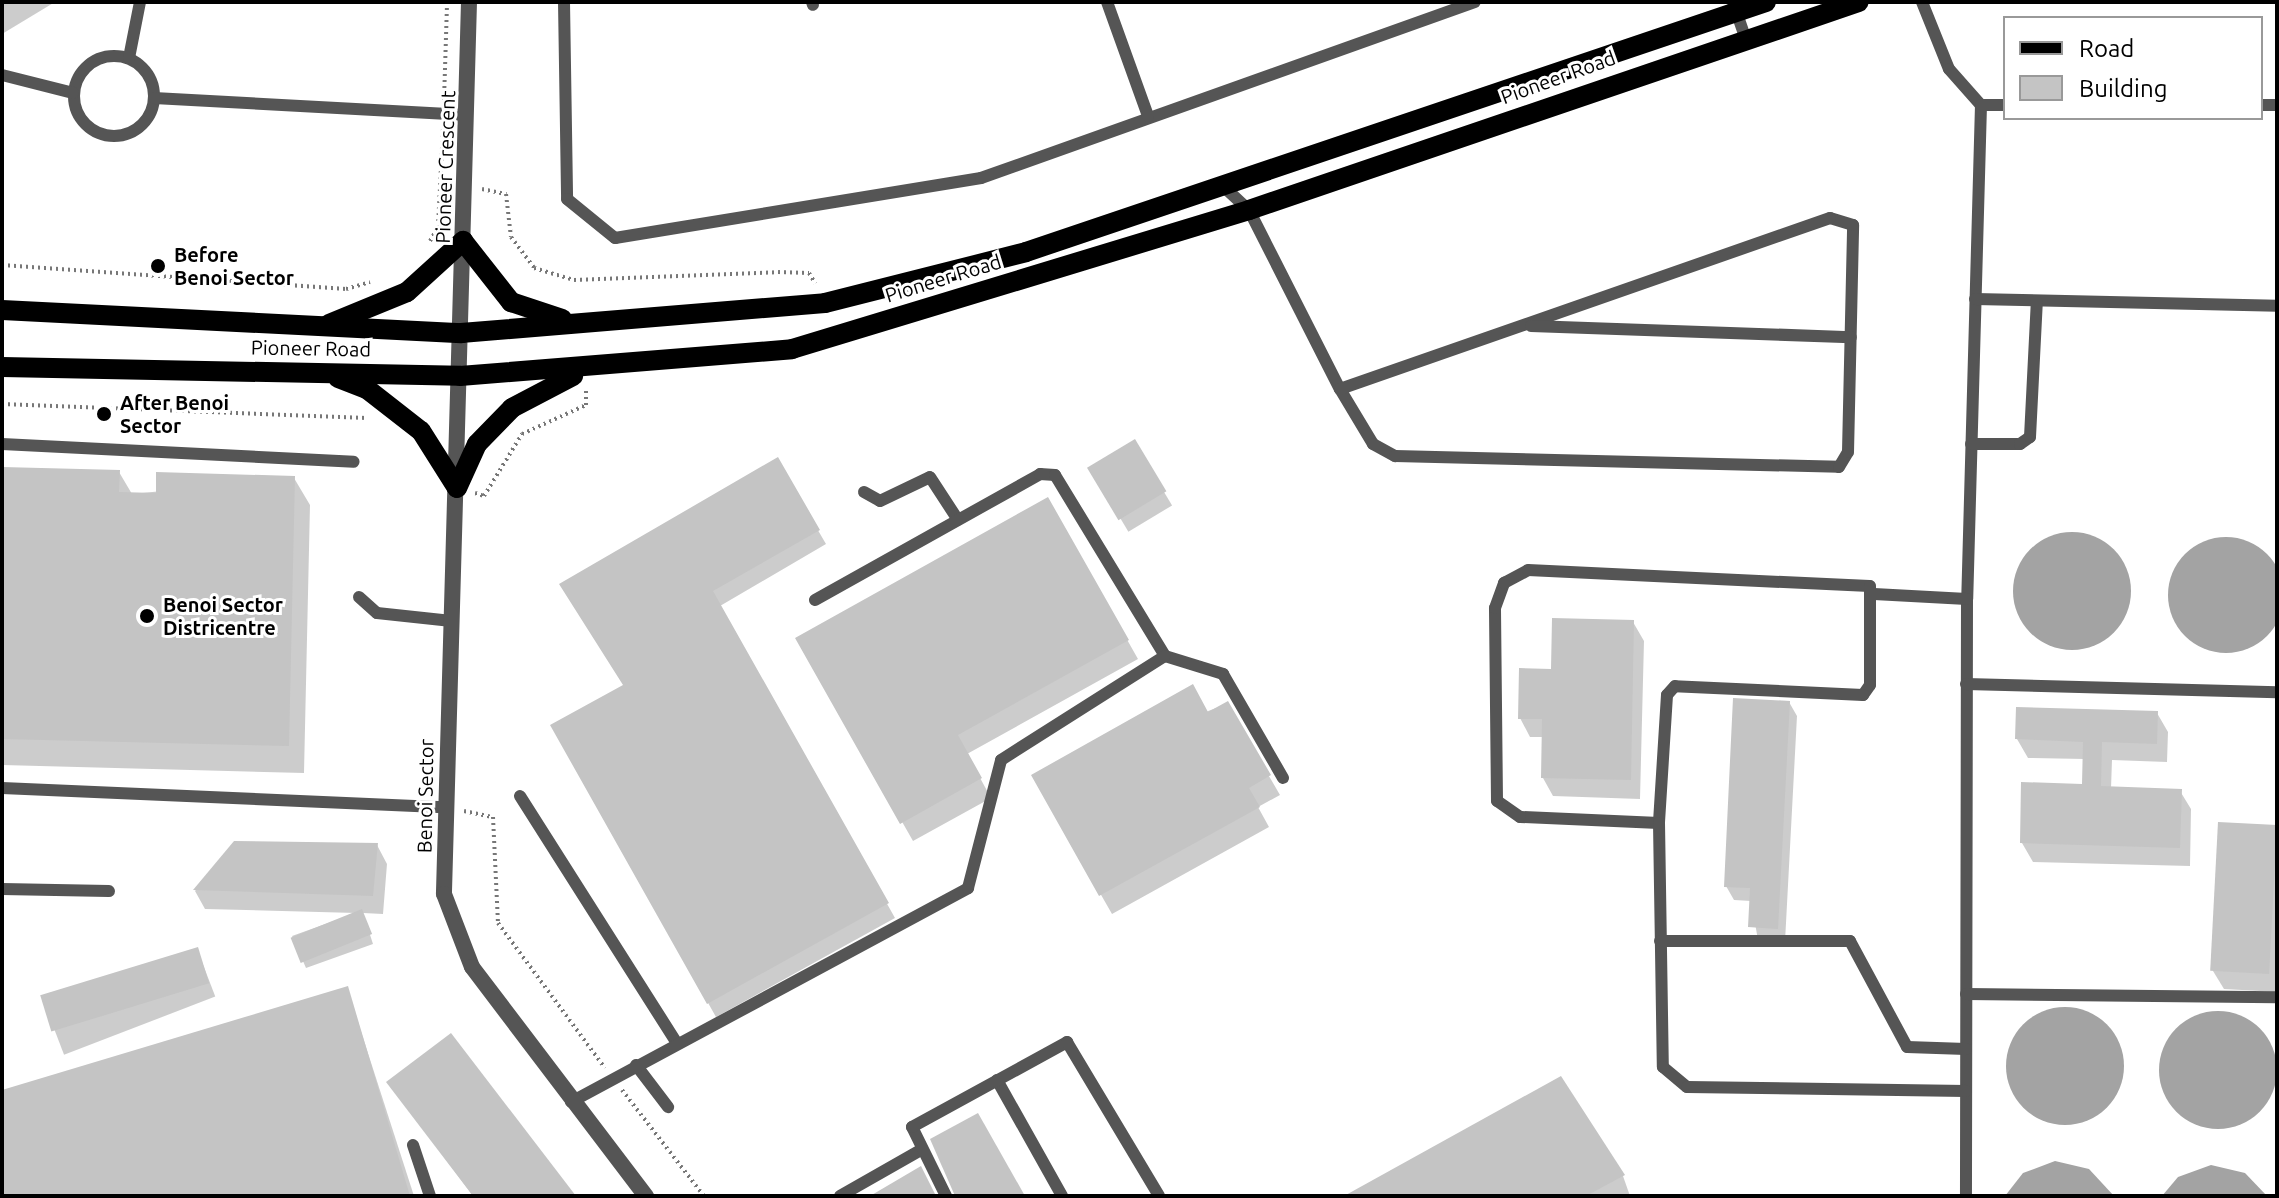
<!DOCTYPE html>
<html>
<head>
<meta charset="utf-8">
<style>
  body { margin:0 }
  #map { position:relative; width:2279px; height:1198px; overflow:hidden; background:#fff; font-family:Ubuntu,sans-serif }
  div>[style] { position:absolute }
  .water>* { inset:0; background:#a3a3a3 }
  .round { border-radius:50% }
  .shadow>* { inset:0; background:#0003; transform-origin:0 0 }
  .building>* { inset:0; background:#c4c4c4; transform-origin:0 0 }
  .path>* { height:4px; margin-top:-2px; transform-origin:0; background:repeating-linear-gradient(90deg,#777 0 2px,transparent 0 6px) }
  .service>* { height:12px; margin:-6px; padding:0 6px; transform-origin:6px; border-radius:6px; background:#555 }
  .service>.ring { margin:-6px; padding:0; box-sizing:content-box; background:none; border:12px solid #555; border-radius:50% }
  .minor>* { height:16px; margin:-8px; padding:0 8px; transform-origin:8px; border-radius:8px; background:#555 }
  .primary>* { height:20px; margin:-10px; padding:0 10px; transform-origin:10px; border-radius:10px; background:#000 }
  .dots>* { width:22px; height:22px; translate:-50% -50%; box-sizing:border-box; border:4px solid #fff; border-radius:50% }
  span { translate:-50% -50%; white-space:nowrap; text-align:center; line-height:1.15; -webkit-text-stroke:6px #fff; paint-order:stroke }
  .street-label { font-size:20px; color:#000 }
  .poi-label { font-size:20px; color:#000; font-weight:700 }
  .left { translate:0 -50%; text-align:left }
  .frame { position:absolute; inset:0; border:4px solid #000; pointer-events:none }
  .legend { position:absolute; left:2003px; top:16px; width:260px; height:104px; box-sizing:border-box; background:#fff; border:2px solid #999; margin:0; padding:10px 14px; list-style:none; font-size:24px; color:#000 }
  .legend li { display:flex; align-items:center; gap:16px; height:40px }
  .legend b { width:40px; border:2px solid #999 }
</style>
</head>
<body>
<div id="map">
  <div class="water">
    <i class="round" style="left:2013px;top:532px;width:118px;height:118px"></i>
    <i class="round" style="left:2168px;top:537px;width:116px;height:116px"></i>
    <i class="round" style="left:2006px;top:1007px;width:118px;height:118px"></i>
    <i class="round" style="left:2159px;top:1011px;width:118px;height:118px"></i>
    <i style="clip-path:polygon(2055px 1161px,2089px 1169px,2114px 1196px,2005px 1196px,2023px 1173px)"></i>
    <i style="clip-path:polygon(2211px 1165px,2245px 1173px,2267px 1196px,2162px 1196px,2178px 1177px)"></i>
  </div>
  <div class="shadow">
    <i style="clip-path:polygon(2px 2px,55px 2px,2px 34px)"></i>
    <i style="left:1134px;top:442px;width:74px;height:51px;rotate:59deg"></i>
    <i style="clip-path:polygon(777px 460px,826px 544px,720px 606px,895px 918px,716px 1017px,552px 726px,625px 686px)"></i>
    <i style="clip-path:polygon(2px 469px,119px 472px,132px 494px,294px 478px,310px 505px,304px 773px,2px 765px)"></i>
    <i style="clip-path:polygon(1048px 500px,1138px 659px,967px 754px,991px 798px,913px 841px,798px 639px)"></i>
    <i style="clip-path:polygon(1633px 622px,1644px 641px,1640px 799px,1553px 796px,1543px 778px,1544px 737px,1530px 737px,1520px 718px,1553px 671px)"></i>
    <i style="clip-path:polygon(1789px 702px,1797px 716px,1785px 942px,1758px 940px,1751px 901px,1734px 900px,1726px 886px)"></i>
    <i style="clip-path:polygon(1227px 704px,1280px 795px,1258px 807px,1269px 827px,1112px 914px,1033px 776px)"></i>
    <i style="clip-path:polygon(2157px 713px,2168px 732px,2167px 762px,2112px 760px,2111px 789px,2180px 791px,2191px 809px,2190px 866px,2033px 862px,2022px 843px,2084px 786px,2084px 759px,2028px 758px,2017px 739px)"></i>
    <i style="clip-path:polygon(2220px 824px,2277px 827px,2277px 992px,2224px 989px,2213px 971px)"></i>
    <i style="clip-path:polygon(235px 843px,377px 845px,387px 864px,383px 914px,363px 913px,373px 944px,306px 968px,292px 936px,356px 913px,205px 909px,195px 891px)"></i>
    <i style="left:197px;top:949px;width:51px;height:162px;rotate:69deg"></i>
    <i style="clip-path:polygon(347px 988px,414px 1196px,2px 1196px,2px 1091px)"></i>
    <i style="clip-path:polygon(389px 1083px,573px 1196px,473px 1196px)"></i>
    <i style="clip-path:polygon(1623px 1176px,1630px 1196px,1348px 1196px)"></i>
  </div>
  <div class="building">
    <i style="left:1135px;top:439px;width:61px;height:56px;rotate:59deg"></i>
    <i style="clip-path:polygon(778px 457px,820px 530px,713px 591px,889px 903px,707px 1004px,550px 725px,623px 685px,559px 584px)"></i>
    <i style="clip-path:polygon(2px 467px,120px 470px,119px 492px,156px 493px,156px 472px,295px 476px,289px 746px,2px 739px)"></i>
    <i style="clip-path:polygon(1048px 497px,1129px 640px,958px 735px,982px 778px,900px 824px,795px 638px)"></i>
    <i style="clip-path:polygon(1552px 618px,1634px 620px,1631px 780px,1541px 778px,1542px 719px,1518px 719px,1519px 668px,1551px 669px)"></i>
    <i style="clip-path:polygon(1193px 684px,1208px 712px,1228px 701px,1271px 775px,1249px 788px,1260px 807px,1099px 896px,1031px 775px)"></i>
    <i style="clip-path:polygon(1733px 698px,1790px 701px,1778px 929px,1748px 927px,1750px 888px,1724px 887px)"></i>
    <i style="clip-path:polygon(2016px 707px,2158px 711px,2157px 744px,2102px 742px,2101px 786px,2182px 789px,2180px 848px,2020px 843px,2021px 782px,2082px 784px,2083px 742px,2015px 739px)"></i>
    <i style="left:2218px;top:822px;width:59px;height:149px;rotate:3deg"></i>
    <i style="clip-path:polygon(234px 841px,378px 843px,373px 896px,193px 890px)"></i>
    <i style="left:362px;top:909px;width:27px;height:77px;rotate:68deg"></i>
    <i style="left:198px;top:947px;width:38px;height:165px;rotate:73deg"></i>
    <i style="clip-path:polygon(348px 986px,410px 1196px,2px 1196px,2px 1090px)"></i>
    <i style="clip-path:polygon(451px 1033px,576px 1196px,473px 1196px,386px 1082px)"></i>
    <i style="clip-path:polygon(1561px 1076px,1625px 1175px,1586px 1196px,1344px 1196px)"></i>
    <i style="clip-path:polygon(978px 1113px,1025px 1196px,955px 1196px,930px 1139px)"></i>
    <i style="clip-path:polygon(921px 1166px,936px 1196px,870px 1196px)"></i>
  </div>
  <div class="path">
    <i style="left:444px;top:100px;width:98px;rotate:-88.2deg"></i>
    <i style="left:482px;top:189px;width:25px;rotate:12deg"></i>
    <i style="left:506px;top:194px;width:43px;rotate:83.4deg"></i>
    <i style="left:511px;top:237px;width:39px;rotate:53deg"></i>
    <i style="left:534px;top:268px;width:42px;rotate:16.7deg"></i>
    <i style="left:574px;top:280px;width:204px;rotate:-2.2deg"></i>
    <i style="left:778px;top:272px;width:31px;rotate:2deg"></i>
    <i style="left:809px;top:273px;width:12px;rotate:59deg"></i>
    <i style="left:430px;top:241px;width:16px;rotate:-60deg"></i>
    <i style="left:438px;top:227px;width:99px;rotate:-87.1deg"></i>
    <i style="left:2px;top:265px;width:345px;rotate:4deg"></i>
    <i style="left:346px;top:289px;width:25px;rotate:-16deg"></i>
    <i style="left:2px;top:404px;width:365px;rotate:2.2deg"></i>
    <i style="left:475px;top:493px;width:9px;rotate:18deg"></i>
    <i style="left:484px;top:496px;width:73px;rotate:-58.5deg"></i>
    <i style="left:522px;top:434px;width:70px;rotate:-24.4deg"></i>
    <i style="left:586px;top:405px;width:14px;rotate:-90deg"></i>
    <i style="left:464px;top:811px;width:30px;rotate:12deg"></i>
    <i style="left:493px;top:817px;width:106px;rotate:87.3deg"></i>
    <i style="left:498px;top:923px;width:180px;rotate:53.6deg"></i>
    <i style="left:622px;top:1090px;width:134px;rotate:52.3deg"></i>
  </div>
  <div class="service">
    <i style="left:564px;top:2px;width:197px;rotate:89.1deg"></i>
    <i style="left:567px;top:199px;width:62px;rotate:39.1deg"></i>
    <i style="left:615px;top:238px;width:371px;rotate:-9.3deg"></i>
    <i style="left:981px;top:178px;width:524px;rotate:-19.61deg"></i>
    <i style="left:812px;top:2px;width:3px;rotate:72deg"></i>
    <i style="left:1107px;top:2px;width:121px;rotate:70.2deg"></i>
    <i style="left:1733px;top:2px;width:39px;rotate:71deg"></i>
    <i style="left:1922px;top:2px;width:72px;rotate:68.1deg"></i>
    <i style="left:1949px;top:69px;width:48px;rotate:48.4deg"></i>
    <i style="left:1981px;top:105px;width:494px;rotate:91.6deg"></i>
    <i style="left:1967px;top:599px;width:597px;rotate:90.1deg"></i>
    <i class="ring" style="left:74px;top:56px;width:68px;height:68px"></i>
    <i style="left:129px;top:58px;width:57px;rotate:-78.9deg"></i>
    <i style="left:2px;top:75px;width:73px;rotate:14.2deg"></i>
    <i style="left:154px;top:98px;width:313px;rotate:3.1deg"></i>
    <i style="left:1981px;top:105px;width:24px"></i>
    <i style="left:2261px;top:105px;width:16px"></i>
    <i style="left:1223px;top:186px;width:35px;rotate:43deg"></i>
    <i style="left:1249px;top:210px;width:201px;rotate:63.1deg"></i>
    <i style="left:1340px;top:389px;width:64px;rotate:59deg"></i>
    <i style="left:1373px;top:444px;width:25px;rotate:29deg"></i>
    <i style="left:1395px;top:456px;width:444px;rotate:1.4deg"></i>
    <i style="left:1839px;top:467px;width:17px;rotate:-59deg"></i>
    <i style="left:1848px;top:452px;width:227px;rotate:-88.7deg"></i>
    <i style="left:1853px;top:225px;width:24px;rotate:-163deg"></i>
    <i style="left:1830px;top:218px;width:519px;rotate:160.76deg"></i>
    <i style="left:1975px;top:299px;width:302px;rotate:1.3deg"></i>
    <i style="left:1531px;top:326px;width:320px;rotate:2deg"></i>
    <i style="left:2px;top:444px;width:352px;rotate:2.9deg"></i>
    <i style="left:1971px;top:444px;width:49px"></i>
    <i style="left:2020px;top:444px;width:12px;rotate:-35deg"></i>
    <i style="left:2030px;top:437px;width:136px;rotate:-87.1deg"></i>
    <i style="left:864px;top:492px;width:18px;rotate:29deg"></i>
    <i style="left:880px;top:501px;width:55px;rotate:-25.6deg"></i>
    <i style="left:930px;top:477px;width:51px;rotate:56.9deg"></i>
    <i style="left:1874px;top:594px;width:93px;rotate:3.1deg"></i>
    <i style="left:359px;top:597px;width:24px;rotate:42deg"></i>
    <i style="left:377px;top:613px;width:75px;rotate:6.1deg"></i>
    <i style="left:815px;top:600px;width:258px;rotate:-29.2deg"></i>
    <i style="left:1040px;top:474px;width:15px;rotate:4deg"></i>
    <i style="left:1055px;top:475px;width:212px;rotate:58.7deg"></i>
    <i style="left:1165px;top:656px;width:61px;rotate:17.2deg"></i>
    <i style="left:1223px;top:674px;width:120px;rotate:60deg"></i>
    <i style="left:1966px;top:684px;width:311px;rotate:1.5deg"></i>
    <i style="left:2px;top:788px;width:442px;rotate:2.5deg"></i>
    <i style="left:520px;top:796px;width:293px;rotate:57.6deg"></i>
    <i style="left:1659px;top:823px;width:139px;rotate:-177.5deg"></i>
    <i style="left:1520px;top:817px;width:28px;rotate:-145deg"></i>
    <i style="left:1497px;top:801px;width:193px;rotate:-90.6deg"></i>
    <i style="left:1495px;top:608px;width:27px;rotate:-70deg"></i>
    <i style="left:1504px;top:583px;width:27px;rotate:-28deg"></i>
    <i style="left:1528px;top:570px;width:342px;rotate:2.7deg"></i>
    <i style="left:1870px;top:586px;width:99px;rotate:90deg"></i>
    <i style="left:1870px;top:685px;width:12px;rotate:125deg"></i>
    <i style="left:1863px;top:695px;width:188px;rotate:-177.3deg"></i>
    <i style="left:1675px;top:686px;width:12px;rotate:132deg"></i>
    <i style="left:1667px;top:695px;width:128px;rotate:93.6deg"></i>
    <i style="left:1659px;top:823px;width:244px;rotate:89.1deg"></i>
    <i style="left:1663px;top:1067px;width:31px;rotate:40deg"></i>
    <i style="left:1687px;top:1087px;width:279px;rotate:0.8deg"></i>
    <i style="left:2px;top:889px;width:107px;rotate:1.1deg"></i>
    <i style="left:1660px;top:941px;width:190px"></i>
    <i style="left:1850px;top:941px;width:120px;rotate:61.7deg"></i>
    <i style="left:1907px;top:1047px;width:59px;rotate:1.9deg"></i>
    <i style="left:1966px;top:994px;width:311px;rotate:0.6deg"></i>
    <i style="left:636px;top:1065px;width:53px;rotate:52.7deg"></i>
    <i style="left:997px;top:1080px;width:133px;rotate:60.7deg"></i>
    <i style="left:571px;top:1102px;width:451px;rotate:-28.3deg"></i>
    <i style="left:968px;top:888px;width:132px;rotate:-75.5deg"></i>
    <i style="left:1001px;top:760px;width:194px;rotate:-32.4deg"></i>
    <i style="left:413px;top:1145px;width:54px;rotate:71.6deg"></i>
    <i style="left:840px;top:1196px;width:91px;rotate:-29.7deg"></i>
    <i style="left:946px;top:1196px;width:77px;rotate:-116.2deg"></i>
    <i style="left:912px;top:1127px;width:177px;rotate:-28.7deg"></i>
    <i style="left:1067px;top:1042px;width:179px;rotate:59.1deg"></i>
  </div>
  <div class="minor">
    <i style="left:469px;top:2px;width:892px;rotate:91.61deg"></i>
    <i style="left:444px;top:894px;width:78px;rotate:69deg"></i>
    <i style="left:472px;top:967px;width:288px;rotate:52.8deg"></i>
  </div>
  <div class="primary">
    <i style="left:2px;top:310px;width:460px;rotate:2.9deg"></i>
    <i style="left:461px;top:333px;width:365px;rotate:-4.7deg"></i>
    <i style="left:825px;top:303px;width:207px;rotate:-14.2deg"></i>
    <i style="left:1026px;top:252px;width:781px;rotate:-18.67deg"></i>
    <i style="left:329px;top:324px;width:84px;rotate:-22.3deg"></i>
    <i style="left:407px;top:292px;width:76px;rotate:-42.3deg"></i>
    <i style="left:463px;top:241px;width:78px;rotate:51.8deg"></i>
    <i style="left:511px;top:302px;width:54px;rotate:18.4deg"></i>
    <i style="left:2px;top:367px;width:458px;rotate:1.1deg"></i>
    <i style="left:460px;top:376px;width:333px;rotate:-4.6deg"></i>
    <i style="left:792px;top:349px;width:478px;rotate:-16.9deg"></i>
    <i style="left:1249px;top:210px;width:644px;rotate:-18.83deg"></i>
    <i style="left:338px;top:378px;width:31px;rotate:21deg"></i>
    <i style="left:367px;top:389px;width:68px;rotate:37.9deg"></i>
    <i style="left:421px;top:431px;width:67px;rotate:57.7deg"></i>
    <i style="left:457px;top:488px;width:48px;rotate:-65.6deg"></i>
    <i style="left:477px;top:444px;width:50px;rotate:-45.8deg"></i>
    <i style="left:512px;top:408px;width:69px;rotate:-27.7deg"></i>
  </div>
  <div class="dots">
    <i style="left:158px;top:266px;background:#000"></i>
    <i style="left:104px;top:414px;background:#000"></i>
    <i style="left:147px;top:616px;background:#000"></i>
  </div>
  <div class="street-label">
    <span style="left:1558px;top:77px;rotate:-20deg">Pioneer Road</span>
    <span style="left:445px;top:167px;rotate:-88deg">Pioneer Crescent</span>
    <span style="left:943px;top:278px;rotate:-17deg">Pioneer Road</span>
    <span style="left:311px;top:348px;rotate:1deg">Pioneer Road</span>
    <span style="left:425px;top:796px;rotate:-89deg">Benoi Sector</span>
  </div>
  <div class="poi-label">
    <span class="left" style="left:174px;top:266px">Before<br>Benoi Sector</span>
    <span class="left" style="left:120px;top:414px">After Benoi<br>Sector</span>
    <span class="left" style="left:163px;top:616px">Benoi Sector<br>Districentre</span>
  </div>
  <div class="frame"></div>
  <ul class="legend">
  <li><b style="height:10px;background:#000"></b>Road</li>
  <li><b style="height:22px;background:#c4c4c4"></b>Building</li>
  </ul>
</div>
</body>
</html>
